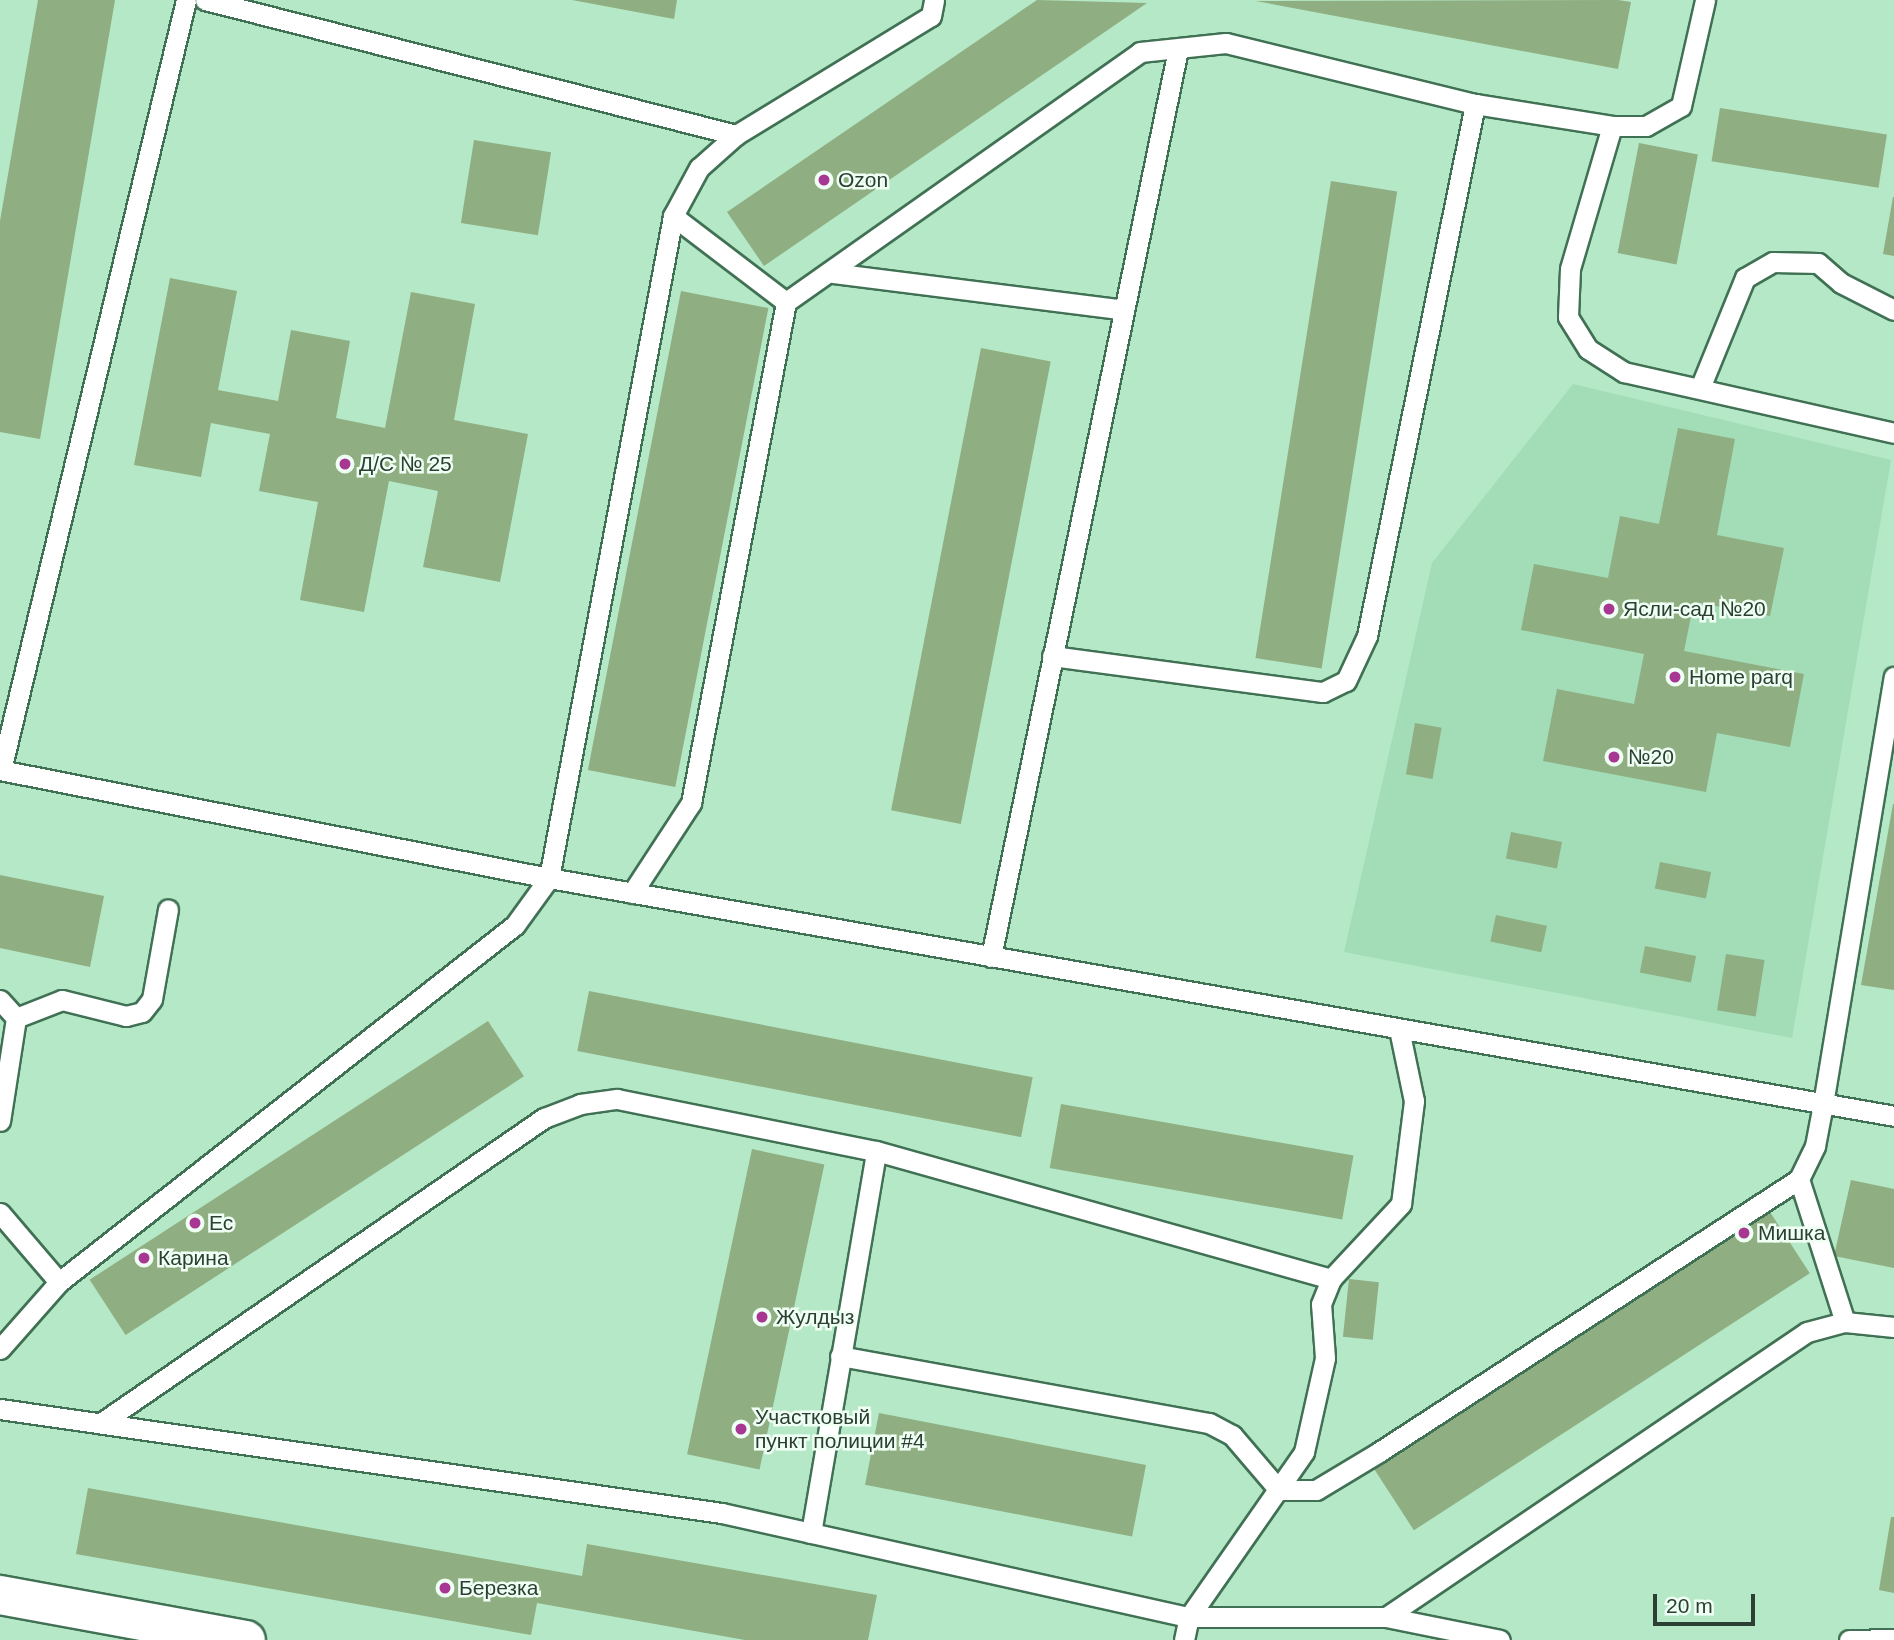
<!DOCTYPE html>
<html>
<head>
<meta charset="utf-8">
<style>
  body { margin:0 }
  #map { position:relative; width:1894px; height:1640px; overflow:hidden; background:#b4e8c6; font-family:Arial,sans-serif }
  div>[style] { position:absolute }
  .built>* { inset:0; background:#a2ddb7 }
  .building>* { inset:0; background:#8fae82; transform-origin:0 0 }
  .roads { filter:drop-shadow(2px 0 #417154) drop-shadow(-2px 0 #417154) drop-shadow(0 2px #417154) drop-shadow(0 -2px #417154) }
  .lane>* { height:19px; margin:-9.5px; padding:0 9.5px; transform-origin:9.5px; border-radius:9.5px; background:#fff }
  .street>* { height:38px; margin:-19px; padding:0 19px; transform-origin:19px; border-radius:19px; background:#fff }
  .dots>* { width:19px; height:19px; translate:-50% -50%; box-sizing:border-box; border:4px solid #f0fff4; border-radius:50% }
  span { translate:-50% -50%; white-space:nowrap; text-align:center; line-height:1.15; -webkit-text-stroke:5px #f0fff4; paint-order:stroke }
  .poi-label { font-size:21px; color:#2b3f32 }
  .left { translate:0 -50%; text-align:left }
  .scale { position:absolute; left:1653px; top:1594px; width:102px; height:32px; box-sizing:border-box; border:4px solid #2b3f32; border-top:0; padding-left:9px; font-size:21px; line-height:24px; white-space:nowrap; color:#2b3f32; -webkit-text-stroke:5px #f0fff4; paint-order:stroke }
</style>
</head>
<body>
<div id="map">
  <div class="built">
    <i style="clip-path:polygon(1573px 384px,1891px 460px,1792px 1038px,1344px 952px,1432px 563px)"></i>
  </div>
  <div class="building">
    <i style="clip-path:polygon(38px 0,115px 0,40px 439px,0 432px,0 221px)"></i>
    <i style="clip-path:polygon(572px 0,677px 0,674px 19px)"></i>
    <i style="clip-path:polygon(1037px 0,1147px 3px,764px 266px,727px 212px)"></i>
    <i style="clip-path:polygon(1618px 0,1631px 2px,1618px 69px,1256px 1px)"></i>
    <i style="left:1720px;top:108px;width:169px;height:54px;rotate:9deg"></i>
    <i style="left:474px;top:140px;width:78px;height:84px;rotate:9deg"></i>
    <i style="left:1639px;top:143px;width:60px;height:112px;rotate:11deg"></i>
    <i style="left:1331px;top:181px;width:67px;height:483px;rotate:9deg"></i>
    <i style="clip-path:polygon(1893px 197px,1894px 197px,1894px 256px,1883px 254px)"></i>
    <i style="clip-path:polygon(170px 278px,237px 291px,218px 390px,278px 401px,291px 330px,350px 341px,336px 418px,385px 428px,411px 292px,475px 304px,454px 420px,528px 434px,500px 582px,423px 567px,438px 491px,389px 481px,364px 612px,300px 600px,318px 502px,259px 491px,270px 434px,211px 423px,201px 477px,134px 465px)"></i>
    <i style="left:681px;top:291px;width:89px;height:488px;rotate:11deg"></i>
    <i style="left:981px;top:348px;width:71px;height:471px;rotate:11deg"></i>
    <i style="clip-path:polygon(1678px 428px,1735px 439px,1717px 535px,1784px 548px,1770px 616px,1694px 602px,1684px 651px,1804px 674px,1790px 747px,1717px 733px,1706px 792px,1543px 761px,1557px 689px,1634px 704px,1644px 654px,1521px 630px,1534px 564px,1608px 578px,1620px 516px,1659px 524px)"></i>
    <i style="left:1415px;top:723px;width:27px;height:52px;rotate:10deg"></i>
    <i style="clip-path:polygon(1893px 804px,1894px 804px,1894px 990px,1861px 985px)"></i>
    <i style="left:1511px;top:832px;width:52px;height:27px;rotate:11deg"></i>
    <i style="left:1660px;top:862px;width:52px;height:27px;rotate:11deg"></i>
    <i style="clip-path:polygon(0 875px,104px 896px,90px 967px,0 948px)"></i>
    <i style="left:1496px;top:915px;width:52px;height:27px;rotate:12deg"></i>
    <i style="left:1645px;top:946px;width:52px;height:27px;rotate:11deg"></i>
    <i style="left:1726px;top:954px;width:39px;height:57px;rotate:9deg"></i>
    <i style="left:589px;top:991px;width:452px;height:61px;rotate:11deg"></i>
    <i style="left:488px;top:1021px;width:66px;height:475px;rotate:57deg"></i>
    <i style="left:1061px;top:1104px;width:297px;height:65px;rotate:10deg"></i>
    <i style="left:752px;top:1149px;width:74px;height:312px;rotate:12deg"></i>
    <i style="clip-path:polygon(1851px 1180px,1894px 1189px,1894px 1268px,1834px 1256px)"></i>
    <i style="left:1770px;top:1212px;width:73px;height:472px;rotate:57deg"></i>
    <i style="left:1349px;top:1279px;width:30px;height:58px;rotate:6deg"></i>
    <i style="left:879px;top:1413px;width:272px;height:73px;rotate:11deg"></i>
    <i style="clip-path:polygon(88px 1488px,582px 1576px,587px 1544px,877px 1595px,868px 1640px,745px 1640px,537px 1603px,531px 1635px,76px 1554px)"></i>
    <i style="clip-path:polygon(1891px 1517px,1894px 1517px,1894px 1593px,1879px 1590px)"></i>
  </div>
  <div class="roads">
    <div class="lane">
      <i style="left:205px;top:0;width:548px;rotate:14.26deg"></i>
      <i style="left:1612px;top:126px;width:149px;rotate:106.4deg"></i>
      <i style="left:1570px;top:269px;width:48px;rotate:92.4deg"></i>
      <i style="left:1568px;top:317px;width:38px;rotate:58deg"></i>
      <i style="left:1588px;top:349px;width:43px;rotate:32.6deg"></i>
      <i style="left:1624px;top:372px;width:277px;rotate:12.7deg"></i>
      <i style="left:673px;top:216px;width:142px;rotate:37.3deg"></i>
      <i style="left:833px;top:273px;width:293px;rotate:7.2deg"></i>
      <i style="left:1700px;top:388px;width:119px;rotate:-67.8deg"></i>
      <i style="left:1745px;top:278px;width:32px;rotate:-30deg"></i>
      <i style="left:1773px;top:262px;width:45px;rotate:1.3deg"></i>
      <i style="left:1818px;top:263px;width:30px;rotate:41deg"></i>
      <i style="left:1841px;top:283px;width:59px;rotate:27deg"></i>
      <i style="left:1052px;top:656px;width:273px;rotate:7.6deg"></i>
      <i style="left:1323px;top:692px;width:25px;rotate:-26deg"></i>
      <i style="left:1346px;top:681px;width:50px;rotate:-65deg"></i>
      <i style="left:1367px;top:636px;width:543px;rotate:-78.52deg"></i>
      <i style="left:0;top:770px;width:560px;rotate:11.13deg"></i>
      <i style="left:549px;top:878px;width:1366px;rotate:10.03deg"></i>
      <i style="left:1px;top:770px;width:792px;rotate:-76.49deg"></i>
      <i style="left:632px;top:893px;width:108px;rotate:-56.8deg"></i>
      <i style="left:691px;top:803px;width:510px;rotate:-79.26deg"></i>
      <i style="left:786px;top:302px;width:433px;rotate:-35.2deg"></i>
      <i style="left:1140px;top:52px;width:86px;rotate:-6deg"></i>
      <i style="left:1226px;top:43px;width:256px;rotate:13.8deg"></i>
      <i style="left:1475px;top:104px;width:139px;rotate:9.1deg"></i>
      <i style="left:1612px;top:126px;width:34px"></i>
      <i style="left:1646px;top:126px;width:40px;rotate:-29.7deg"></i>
      <i style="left:1681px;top:106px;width:109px;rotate:-77.2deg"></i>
      <i style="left:991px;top:957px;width:927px;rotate:-78.36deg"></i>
      <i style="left:0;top:1000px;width:24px;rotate:48deg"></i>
      <i style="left:16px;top:1018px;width:104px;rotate:98.8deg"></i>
      <i style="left:16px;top:1018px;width:49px;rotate:-21.4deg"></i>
      <i style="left:62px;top:1000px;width:66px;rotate:14deg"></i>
      <i style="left:126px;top:1016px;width:16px;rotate:-14deg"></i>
      <i style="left:142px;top:1012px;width:16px;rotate:-52deg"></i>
      <i style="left:152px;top:999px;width:91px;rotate:-79.9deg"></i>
      <i style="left:1799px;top:1179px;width:150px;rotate:72.2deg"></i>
      <i style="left:0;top:1213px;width:91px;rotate:49.5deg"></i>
      <i style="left:0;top:1349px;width:89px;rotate:-48.6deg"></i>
      <i style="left:59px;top:1282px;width:579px;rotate:-38.06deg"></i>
      <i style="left:515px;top:925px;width:58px;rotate:-54.1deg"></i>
      <i style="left:549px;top:878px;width:674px;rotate:-79.39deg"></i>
      <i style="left:673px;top:216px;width:55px;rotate:-61.6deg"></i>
      <i style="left:699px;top:168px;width:50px;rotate:-41.7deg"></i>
      <i style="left:736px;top:135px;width:228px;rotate:-31.4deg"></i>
      <i style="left:931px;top:16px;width:16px;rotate:-79deg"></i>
      <i style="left:840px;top:1356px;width:375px;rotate:10.3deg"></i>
      <i style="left:1209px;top:1423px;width:26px;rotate:28deg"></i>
      <i style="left:1232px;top:1435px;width:72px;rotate:49.5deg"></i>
      <i style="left:1279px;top:1490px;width:37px"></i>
      <i style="left:1316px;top:1490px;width:74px;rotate:-31.1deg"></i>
      <i style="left:1379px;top:1452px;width:501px;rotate:-33.02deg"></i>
      <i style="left:1799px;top:1179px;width:37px;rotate:-64deg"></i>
      <i style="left:1815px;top:1146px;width:43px;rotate:-79.2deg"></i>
      <i style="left:1823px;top:1104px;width:433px;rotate:-80.6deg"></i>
      <i style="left:0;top:1409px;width:729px;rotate:8.2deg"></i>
      <i style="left:722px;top:1513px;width:478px;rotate:12.6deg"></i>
      <i style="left:1189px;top:1617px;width:197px"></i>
      <i style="left:1386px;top:1617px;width:508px;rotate:-34.1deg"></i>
      <i style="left:1807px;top:1332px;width:39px;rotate:-15deg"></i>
      <i style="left:1845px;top:1322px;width:49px;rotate:5.8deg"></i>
      <i style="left:101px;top:1423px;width:538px;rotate:-34.55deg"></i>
      <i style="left:544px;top:1118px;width:39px;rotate:-21deg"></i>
      <i style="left:580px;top:1104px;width:37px;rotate:-8deg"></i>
      <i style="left:617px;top:1099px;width:264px;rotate:11.4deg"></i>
      <i style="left:876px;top:1151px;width:473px;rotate:15.7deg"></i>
      <i style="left:811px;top:1533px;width:387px;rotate:-80.3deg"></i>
      <i style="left:1386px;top:1617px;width:116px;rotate:11.4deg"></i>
      <i style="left:1184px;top:1640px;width:24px;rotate:-78deg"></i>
      <i style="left:1189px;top:1617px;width:201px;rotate:-55.1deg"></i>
      <i style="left:1304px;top:1452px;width:96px;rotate:-77.4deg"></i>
      <i style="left:1325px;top:1358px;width:54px;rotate:-94.2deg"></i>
      <i style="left:1321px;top:1304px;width:27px;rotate:-68deg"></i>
      <i style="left:1331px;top:1279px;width:103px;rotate:-47deg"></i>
      <i style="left:1401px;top:1204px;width:104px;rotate:-82.8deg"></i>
      <i style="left:1414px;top:1101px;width:74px;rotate:-101.8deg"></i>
      <i style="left:1849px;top:1640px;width:45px;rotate:-1.3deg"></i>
    </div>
    <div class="street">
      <i style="left:0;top:1595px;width:250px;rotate:10.4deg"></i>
    </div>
  </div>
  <div class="dots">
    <i style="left:824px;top:180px;background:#a83794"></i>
    <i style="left:345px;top:464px;background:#a83794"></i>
    <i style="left:1609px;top:609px;background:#a83794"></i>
    <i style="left:1675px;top:677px;background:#a83794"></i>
    <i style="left:1614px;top:757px;background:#a83794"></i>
    <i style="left:195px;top:1223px;background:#a83794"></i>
    <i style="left:1744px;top:1233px;background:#a83794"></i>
    <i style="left:144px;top:1258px;background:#a83794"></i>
    <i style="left:762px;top:1317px;background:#a83794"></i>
    <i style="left:741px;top:1429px;background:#a83794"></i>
    <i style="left:445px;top:1588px;background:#a83794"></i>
  </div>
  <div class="poi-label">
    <span class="left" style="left:838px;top:180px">Ozon</span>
    <span class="left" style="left:359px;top:464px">Д/С № 25</span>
    <span class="left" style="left:1623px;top:609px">Ясли-сад №20</span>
    <span class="left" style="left:1689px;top:677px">Home parq</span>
    <span class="left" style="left:1628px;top:757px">№20</span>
    <span class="left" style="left:209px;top:1223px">Ес</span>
    <span class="left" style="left:1758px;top:1233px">Мишка</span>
    <span class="left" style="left:158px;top:1258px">Карина</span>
    <span class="left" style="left:776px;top:1317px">Жулдыз</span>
    <span class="left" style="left:755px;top:1429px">Участковый<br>пункт полиции #4</span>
    <span class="left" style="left:459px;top:1588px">Березка</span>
  </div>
  <div class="scale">20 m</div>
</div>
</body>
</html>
